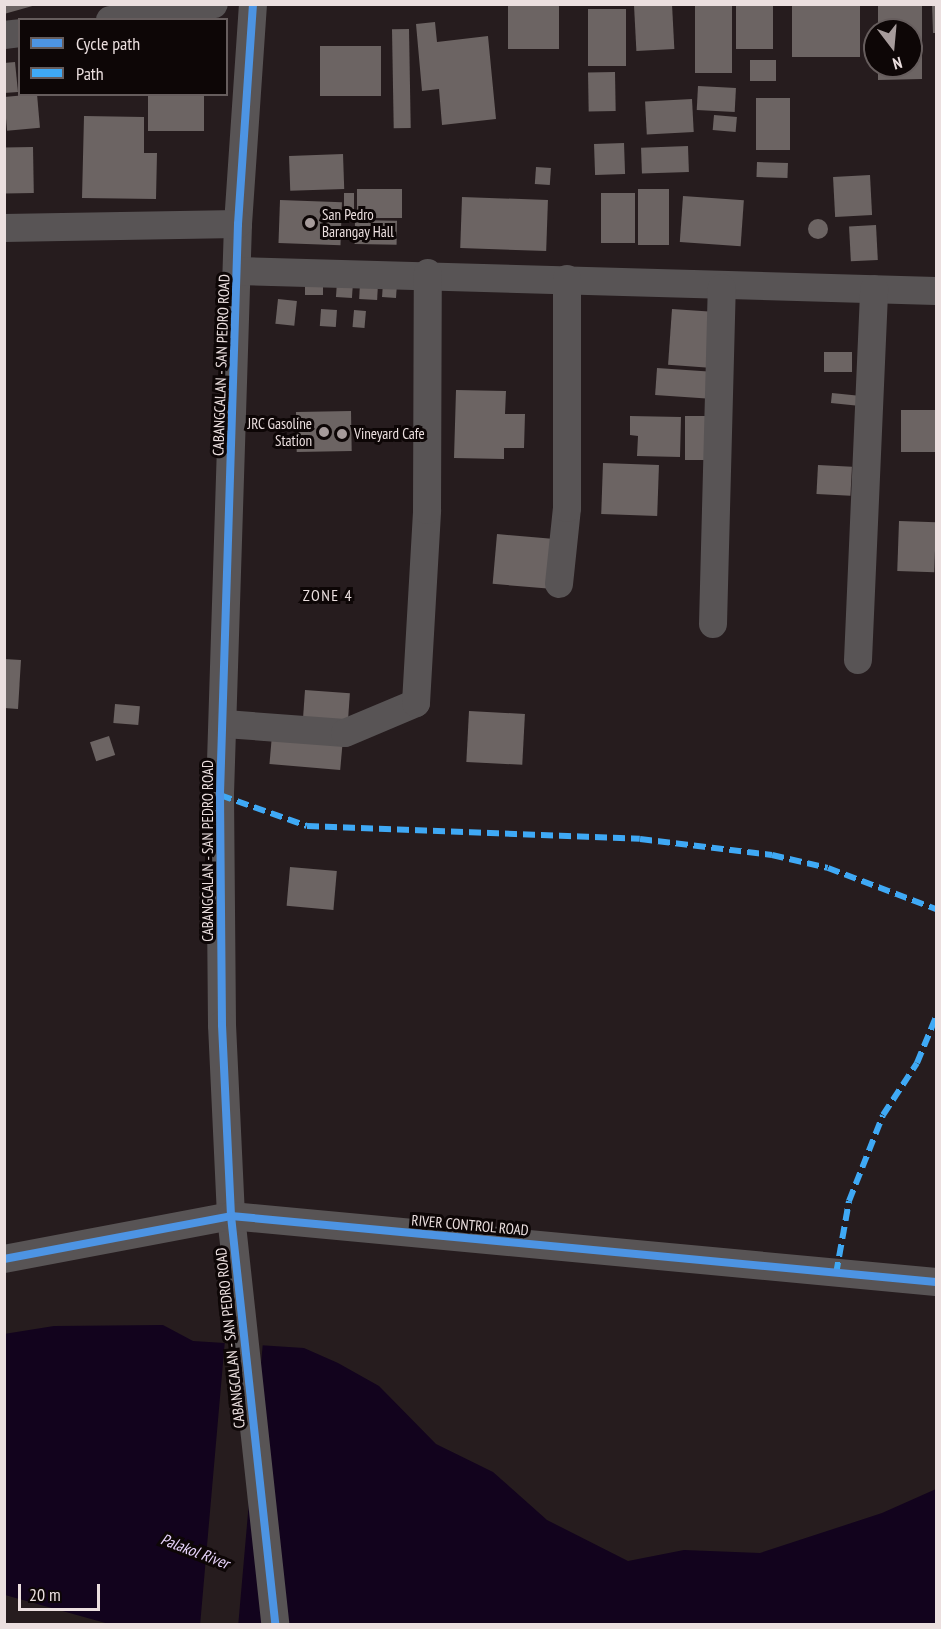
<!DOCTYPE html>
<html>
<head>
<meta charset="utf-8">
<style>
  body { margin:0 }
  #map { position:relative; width:941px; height:1629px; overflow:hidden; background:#261c1e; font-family:"PT Sans Narrow",sans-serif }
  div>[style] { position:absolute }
  .water>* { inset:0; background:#12031d }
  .pier>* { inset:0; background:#261c1e; transform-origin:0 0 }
  .building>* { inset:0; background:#6c6463; transform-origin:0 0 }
  .round { border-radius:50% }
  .minor>* { height:28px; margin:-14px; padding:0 14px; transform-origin:14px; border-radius:14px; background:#585455 }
  .quiet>* { height:6px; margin-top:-3px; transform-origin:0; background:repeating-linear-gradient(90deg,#3fa9f5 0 12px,transparent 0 18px) }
  .cycleway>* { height:8px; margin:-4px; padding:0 4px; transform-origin:4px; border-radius:4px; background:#4d94e3 }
  .dots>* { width:16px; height:16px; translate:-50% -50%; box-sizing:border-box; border:3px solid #0d0606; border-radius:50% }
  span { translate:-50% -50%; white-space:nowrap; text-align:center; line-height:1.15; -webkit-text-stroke:6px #0d0606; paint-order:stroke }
  .poi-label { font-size:15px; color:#ebdfdf }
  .left { translate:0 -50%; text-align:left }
  .right { translate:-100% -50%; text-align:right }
  .street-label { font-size:15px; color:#ebdfdf }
  .neighbourhood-label { font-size:16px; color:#ebdfdf; letter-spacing:1.5px }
  .water-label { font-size:16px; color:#e7d3fb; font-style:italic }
  .frame { position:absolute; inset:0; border:6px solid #ebdfdf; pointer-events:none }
  .legend { position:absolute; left:18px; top:18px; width:210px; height:78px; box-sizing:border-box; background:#0d0606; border:2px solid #665d5d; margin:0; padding:8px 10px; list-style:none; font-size:18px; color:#ebdfdf }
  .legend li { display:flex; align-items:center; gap:12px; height:30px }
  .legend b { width:30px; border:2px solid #665d5d }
  .north { position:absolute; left:863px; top:18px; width:60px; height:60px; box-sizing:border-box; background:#0d0606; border:2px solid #665d5d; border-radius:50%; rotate:164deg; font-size:16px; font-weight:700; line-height:24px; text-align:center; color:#ebdfdf }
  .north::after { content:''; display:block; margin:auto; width:21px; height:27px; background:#a69b9b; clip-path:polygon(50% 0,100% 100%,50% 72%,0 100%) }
  .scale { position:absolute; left:18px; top:1584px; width:82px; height:27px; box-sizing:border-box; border:3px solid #ebdfdf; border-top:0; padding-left:8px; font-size:18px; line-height:21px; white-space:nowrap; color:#ebdfdf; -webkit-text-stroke:4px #0d0606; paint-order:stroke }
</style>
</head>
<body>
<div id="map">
  <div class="water">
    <i style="clip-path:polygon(163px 1325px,193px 1341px,304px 1348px,338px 1363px,379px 1386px,436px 1444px,493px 1472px,547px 1520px,628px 1561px,684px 1550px,760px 1553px,882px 1513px,936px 1489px,936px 1624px,109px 1624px,5px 1595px,4px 1334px,54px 1326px)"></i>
  </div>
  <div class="pier">
    <i style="left:225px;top:1340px;width:38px;height:286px;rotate:5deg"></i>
  </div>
  <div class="building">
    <i style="clip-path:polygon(4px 4px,36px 4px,36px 5px,4px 14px)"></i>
    <i style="left:508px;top:4px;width:51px;height:45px"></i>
    <i style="left:672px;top:4px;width:45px;height:38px;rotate:87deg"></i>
    <i style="left:695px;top:4px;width:37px;height:69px"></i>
    <i style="left:736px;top:4px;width:37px;height:45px"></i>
    <i style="left:792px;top:4px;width:68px;height:53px"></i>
    <i style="clip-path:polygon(878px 4px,922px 4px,922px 79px,878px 80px,878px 66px,911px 66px,911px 30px,878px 30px)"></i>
    <i style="clip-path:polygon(932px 4px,936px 4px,936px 33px,933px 33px)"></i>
    <i style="left:626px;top:9px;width:57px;height:38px;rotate:90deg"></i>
    <i style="clip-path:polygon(435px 22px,437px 42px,488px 36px,496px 119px,442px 125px,439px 89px,422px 91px,416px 24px)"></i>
    <i style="left:409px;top:29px;width:99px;height:17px;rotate:89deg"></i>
    <i style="left:320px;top:46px;width:61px;height:50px"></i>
    <i style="left:750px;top:60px;width:26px;height:21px"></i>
    <i style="clip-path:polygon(15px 62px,18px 92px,4px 93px,4px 63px)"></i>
    <i style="left:615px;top:72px;width:39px;height:27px;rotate:89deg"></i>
    <i style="left:698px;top:86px;width:38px;height:24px;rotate:3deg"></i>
    <i style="left:37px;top:94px;width:34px;height:33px;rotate:85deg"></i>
    <i style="left:148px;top:94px;width:56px;height:37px"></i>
    <i style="left:756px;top:98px;width:34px;height:52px"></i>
    <i style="left:692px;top:99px;width:33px;height:47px;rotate:87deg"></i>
    <i style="left:714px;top:115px;width:23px;height:15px;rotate:5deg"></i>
    <i style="clip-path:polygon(84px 116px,144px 117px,144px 153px,157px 153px,156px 199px,82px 198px)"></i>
    <i style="left:624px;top:143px;width:31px;height:30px;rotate:88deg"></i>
    <i style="left:688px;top:146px;width:26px;height:47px;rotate:88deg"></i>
    <i style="left:33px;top:147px;width:46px;height:29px;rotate:89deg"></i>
    <i style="left:343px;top:154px;width:35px;height:54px;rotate:88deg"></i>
    <i style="left:757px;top:162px;width:31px;height:15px;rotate:2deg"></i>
    <i style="left:536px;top:167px;width:15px;height:17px;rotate:4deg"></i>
    <i style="left:870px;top:175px;width:40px;height:37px;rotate:87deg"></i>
    <i style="left:357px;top:189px;width:45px;height:29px"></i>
    <i style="left:638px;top:189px;width:31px;height:56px"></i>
    <i style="left:344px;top:193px;width:10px;height:25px"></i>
    <i style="left:601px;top:193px;width:34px;height:50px"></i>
    <i style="left:683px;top:196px;width:61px;height:46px;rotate:4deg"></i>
    <i style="left:462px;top:197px;width:86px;height:51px;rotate:2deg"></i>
    <i style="left:280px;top:200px;width:62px;height:43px;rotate:2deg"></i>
    <i class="round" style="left:808px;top:219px;width:20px;height:20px"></i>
    <i style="left:355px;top:220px;width:42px;height:24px;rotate:1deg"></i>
    <i style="left:876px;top:225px;width:35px;height:27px;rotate:87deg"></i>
    <i style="left:305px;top:280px;width:18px;height:15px"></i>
    <i style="left:337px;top:282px;width:16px;height:15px;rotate:4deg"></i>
    <i style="left:360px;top:283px;width:18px;height:16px;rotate:3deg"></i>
    <i style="left:383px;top:283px;width:14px;height:14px;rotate:4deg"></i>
    <i style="left:278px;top:299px;width:19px;height:25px;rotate:6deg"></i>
    <i style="left:321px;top:309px;width:16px;height:17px;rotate:4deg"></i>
    <i style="left:672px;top:309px;width:48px;height:56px;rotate:4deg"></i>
    <i style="left:354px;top:310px;width:12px;height:17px;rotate:5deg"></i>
    <i style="left:824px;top:352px;width:28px;height:20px"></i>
    <i style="left:657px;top:368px;width:55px;height:27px;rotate:4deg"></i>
    <i style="clip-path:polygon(456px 390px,506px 391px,505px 414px,525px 414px,524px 448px,504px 448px,504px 459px,454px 458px)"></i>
    <i style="left:832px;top:393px;width:27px;height:10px;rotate:6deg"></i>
    <i style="left:901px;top:410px;width:35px;height:42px"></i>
    <i style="left:351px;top:411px;width:40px;height:55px;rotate:89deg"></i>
    <i style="clip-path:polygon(630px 416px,681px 417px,680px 457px,637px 456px,638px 436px,630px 435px)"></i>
    <i style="left:685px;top:416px;width:25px;height:44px"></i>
    <i style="left:603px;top:463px;width:56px;height:51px;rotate:2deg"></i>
    <i style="left:818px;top:465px;width:34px;height:29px;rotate:3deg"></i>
    <i style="left:899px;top:521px;width:37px;height:50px;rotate:2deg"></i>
    <i style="left:497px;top:534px;width:55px;height:50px;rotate:5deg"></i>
    <i style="clip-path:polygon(4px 659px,21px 660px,18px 709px,4px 708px)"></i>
    <i style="left:305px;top:690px;width:45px;height:28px;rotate:4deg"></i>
    <i style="left:115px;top:704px;width:25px;height:19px;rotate:5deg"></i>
    <i style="left:469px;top:711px;width:56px;height:51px;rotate:3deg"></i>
    <i style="left:272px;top:735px;width:71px;height:29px;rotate:5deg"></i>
    <i style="left:109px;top:736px;width:20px;height:20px;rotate:72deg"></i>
    <i style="left:290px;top:867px;width:47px;height:39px;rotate:5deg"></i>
  </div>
  <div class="minor">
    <i style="left:253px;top:4px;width:221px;rotate:93.9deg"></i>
    <i style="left:238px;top:224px;width:571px;rotate:91.81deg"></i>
    <i style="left:220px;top:795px;width:230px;rotate:89.5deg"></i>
    <i style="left:222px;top:1025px;width:191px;rotate:87.3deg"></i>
    <i style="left:231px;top:1216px;width:410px;rotate:83.8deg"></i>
    <i style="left:110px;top:20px;width:105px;rotate:-8.7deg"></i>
    <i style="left:4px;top:35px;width:16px;rotate:-7deg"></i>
    <i style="left:4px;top:228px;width:234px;rotate:-1deg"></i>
    <i style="left:237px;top:271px;width:699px;rotate:1.64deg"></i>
    <i style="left:559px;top:584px;width:76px;rotate:-84deg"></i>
    <i style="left:567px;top:508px;width:229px;rotate:-90deg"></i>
    <i style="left:713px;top:624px;width:336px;rotate:-88.5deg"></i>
    <i style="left:858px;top:660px;width:371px;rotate:-87.5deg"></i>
    <i style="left:225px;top:724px;width:120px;rotate:4.3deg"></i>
    <i style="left:345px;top:733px;width:77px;rotate:-22.9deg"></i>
    <i style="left:416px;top:703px;width:193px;rotate:-86.7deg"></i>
    <i style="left:427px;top:510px;width:237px;rotate:-89.8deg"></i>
    <i style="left:4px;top:1259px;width:231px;rotate:-10.7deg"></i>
    <i style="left:231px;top:1216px;width:708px;rotate:5.35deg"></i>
  </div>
  <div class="quiet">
    <i style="left:220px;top:795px;width:92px;rotate:19.6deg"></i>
    <i style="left:307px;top:826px;width:333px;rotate:2.2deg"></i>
    <i style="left:640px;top:839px;width:133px;rotate:6.9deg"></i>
    <i style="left:772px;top:855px;width:57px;rotate:13.1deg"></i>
    <i style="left:828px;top:868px;width:116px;rotate:20.8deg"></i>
    <i style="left:836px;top:1274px;width:74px;rotate:-79.9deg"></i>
    <i style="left:849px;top:1201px;width:92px;rotate:-68.4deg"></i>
    <i style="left:883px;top:1115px;width:62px;rotate:-56.8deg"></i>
    <i style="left:917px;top:1063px;width:50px;rotate:-67.6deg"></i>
  </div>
  <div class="cycleway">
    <i style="left:253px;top:4px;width:221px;rotate:93.9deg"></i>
    <i style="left:238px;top:224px;width:571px;rotate:91.81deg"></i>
    <i style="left:220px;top:795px;width:230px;rotate:89.5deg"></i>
    <i style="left:222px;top:1025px;width:191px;rotate:87.3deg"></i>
    <i style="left:231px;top:1216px;width:410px;rotate:83.8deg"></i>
    <i style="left:4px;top:1259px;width:231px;rotate:-10.7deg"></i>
    <i style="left:231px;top:1216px;width:708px;rotate:5.35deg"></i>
  </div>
  <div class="dots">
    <i style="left:310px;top:223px;background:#a69b9b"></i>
    <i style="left:324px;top:432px;background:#a69b9b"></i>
    <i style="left:342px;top:434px;background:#a69b9b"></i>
  </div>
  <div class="poi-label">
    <span class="left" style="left:322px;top:223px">San Pedro<br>Barangay Hall</span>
    <span class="right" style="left:312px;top:432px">JRC Gasoline<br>Station</span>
    <span class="left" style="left:354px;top:434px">Vineyard Cafe</span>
  </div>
  <div class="street-label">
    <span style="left:221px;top:365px;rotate:-88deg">CABANGCALAN - SAN PEDRO ROAD</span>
    <span style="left:208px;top:851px;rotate:-90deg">CABANGCALAN - SAN PEDRO ROAD</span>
    <span style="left:470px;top:1225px;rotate:5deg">RIVER CONTROL ROAD</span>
    <span style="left:230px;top:1338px;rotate:-96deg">CABANGCALAN - SAN PEDRO ROAD</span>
  </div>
  <div class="neighbourhood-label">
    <span style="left:328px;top:595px">ZONE 4</span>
  </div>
  <div class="water-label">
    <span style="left:195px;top:1551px;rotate:21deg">Palakol River</span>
  </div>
  <div class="frame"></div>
  <ul class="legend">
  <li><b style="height:8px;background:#4d94e3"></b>Cycle path</li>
  <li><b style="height:8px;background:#3fa9f5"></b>Path</li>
  </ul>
  <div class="north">N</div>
  <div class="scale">20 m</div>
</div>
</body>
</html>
